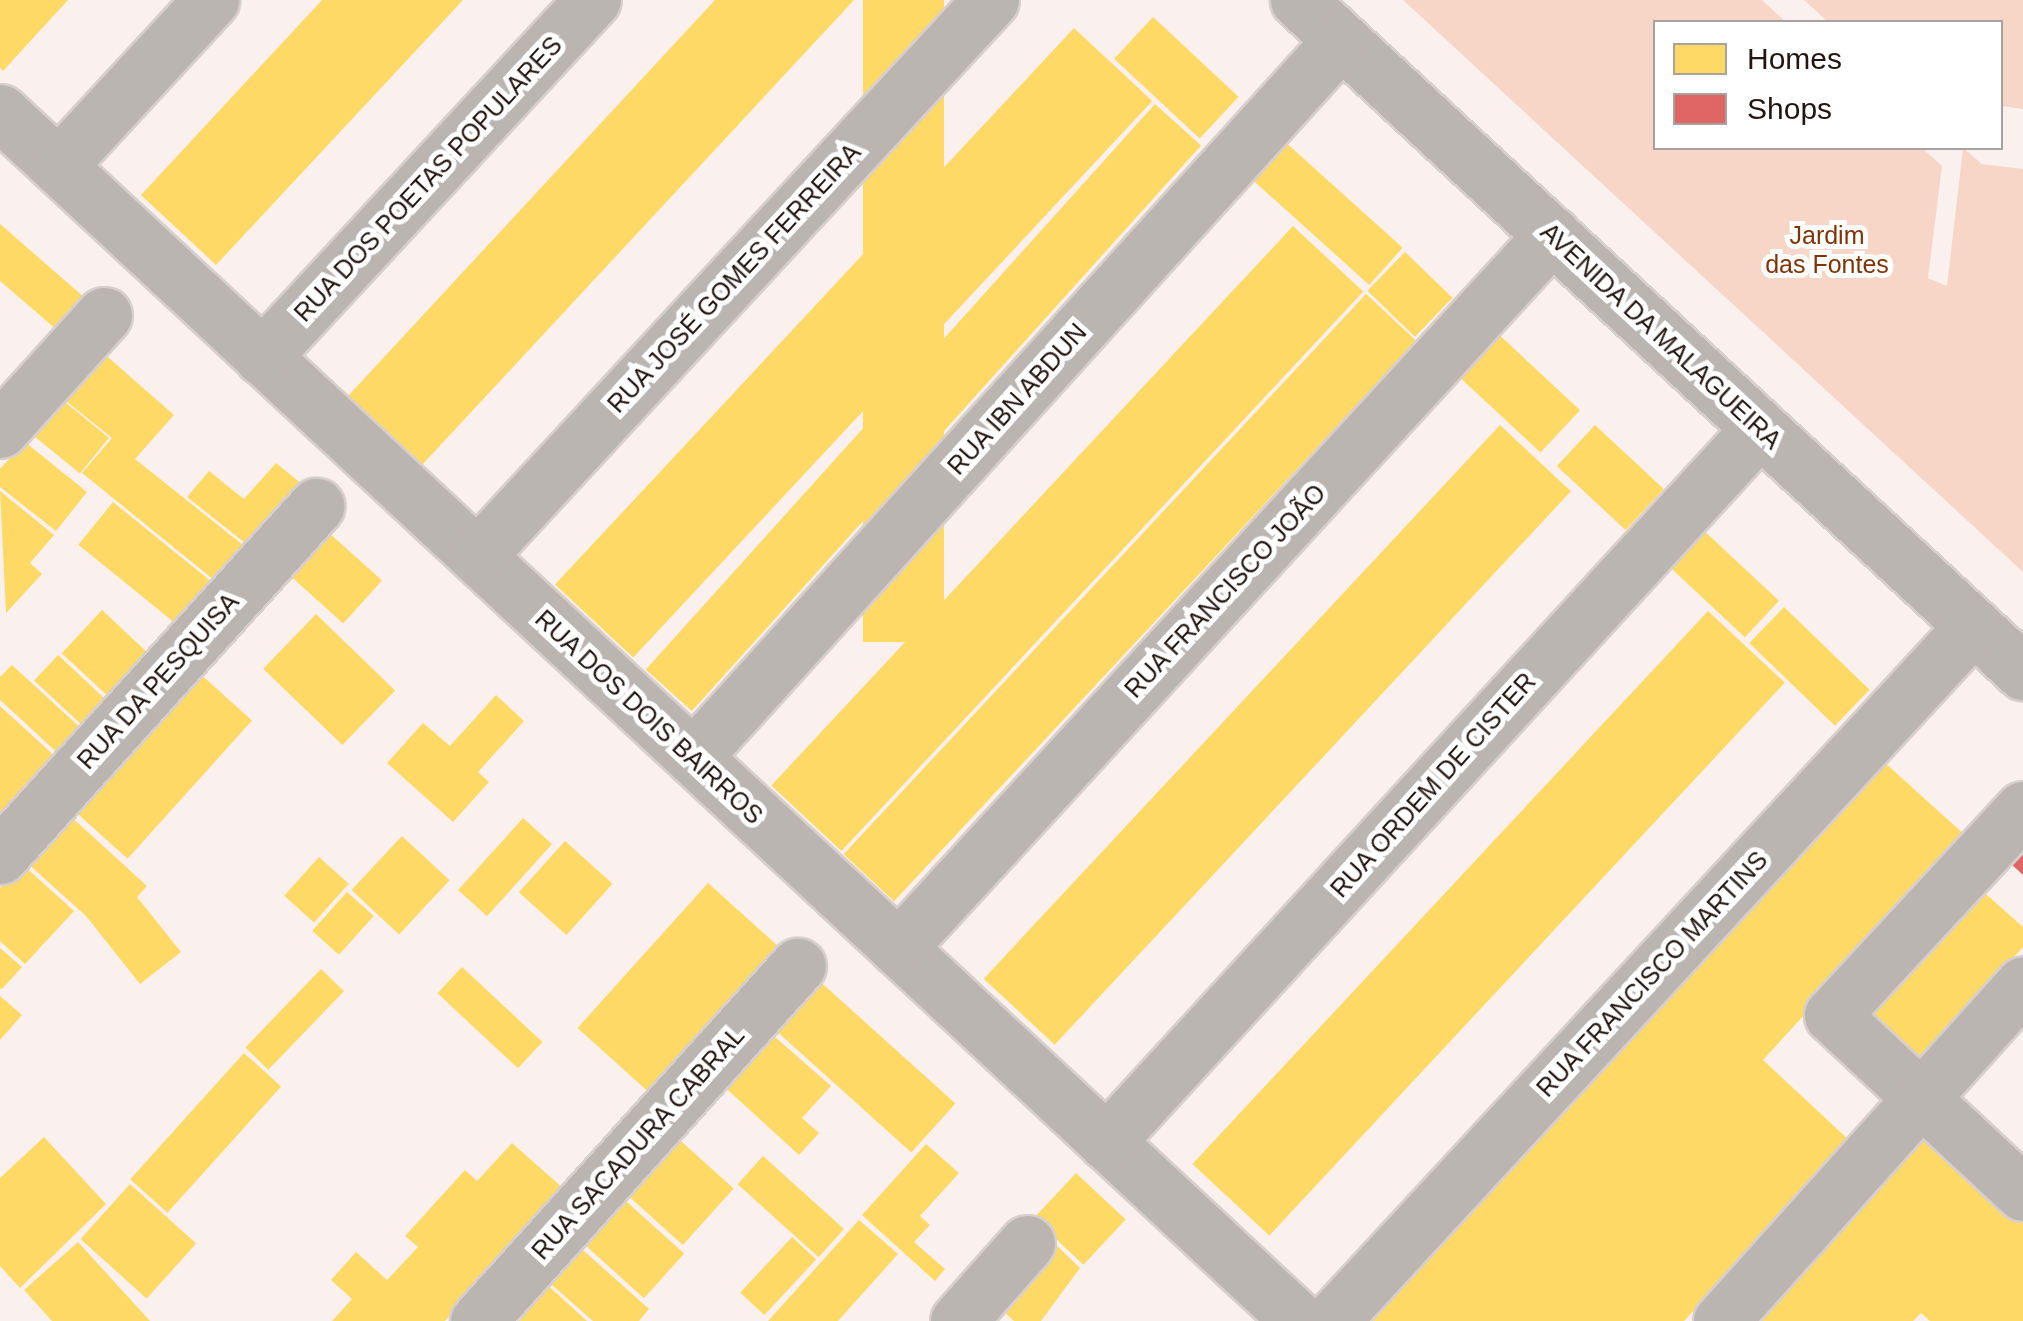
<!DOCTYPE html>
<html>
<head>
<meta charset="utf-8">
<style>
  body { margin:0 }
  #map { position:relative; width:2023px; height:1321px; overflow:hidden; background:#faf1ee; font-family:Arial,sans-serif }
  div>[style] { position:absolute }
  .green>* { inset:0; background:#f7d6c8 }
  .homes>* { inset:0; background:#ffd966; transform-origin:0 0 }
  .shops>* { inset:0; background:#e06666 }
  .roads { filter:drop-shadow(2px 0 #d7cfcb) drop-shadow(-2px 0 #d7cfcb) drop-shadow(0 2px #d7cfcb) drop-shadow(0 -2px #d7cfcb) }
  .street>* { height:55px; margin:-27.5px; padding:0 27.5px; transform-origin:27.5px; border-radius:27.5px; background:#bbb5b2 }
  span { translate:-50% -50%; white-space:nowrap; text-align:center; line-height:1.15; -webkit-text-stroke:10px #fff; paint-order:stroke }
  .street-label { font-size:25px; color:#231610 }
  .park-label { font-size:25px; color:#813306 }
  .legend { position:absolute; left:1653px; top:20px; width:350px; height:130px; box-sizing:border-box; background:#fff; border:2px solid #a7a29f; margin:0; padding:12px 18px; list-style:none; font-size:30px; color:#231610 }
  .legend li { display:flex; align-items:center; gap:20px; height:50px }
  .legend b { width:50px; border:2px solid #a7a29f }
</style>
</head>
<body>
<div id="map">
  <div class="green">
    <i style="clip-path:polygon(1403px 0,1762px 0,1786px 22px,1656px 22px,1656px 148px,1922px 148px,1942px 166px,1928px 278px,1947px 286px,1963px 148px,1982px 164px,2023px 169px,2023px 572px)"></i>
    <i style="clip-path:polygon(1804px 0,2023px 0,2023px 109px,2001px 106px,2000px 22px,1828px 22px)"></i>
  </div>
  <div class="homes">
    <i style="clip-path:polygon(0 0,68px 0,3px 71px,0 68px)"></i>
    <i style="clip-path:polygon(322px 0,463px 0,216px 265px,141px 195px)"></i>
    <i style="clip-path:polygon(715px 0,854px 0,422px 465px,348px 396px)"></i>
    <i style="left:863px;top:0;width:81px;height:642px"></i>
    <i style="left:1153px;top:17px;width:117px;height:57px;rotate:43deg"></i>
    <i style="left:1074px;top:28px;width:107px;height:761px;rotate:43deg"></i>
    <i style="left:1155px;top:104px;width:62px;height:761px;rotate:42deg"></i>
    <i style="left:1283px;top:140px;width:161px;height:50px;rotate:42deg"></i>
    <i style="clip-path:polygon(0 224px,85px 298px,57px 330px,0 281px)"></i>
    <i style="left:1293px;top:226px;width:96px;height:765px;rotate:43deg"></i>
    <i style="left:1405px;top:252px;width:66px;height:54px;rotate:44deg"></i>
    <i style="left:1366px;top:294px;width:69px;height:766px;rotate:43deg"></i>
    <i style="left:1493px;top:329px;width:119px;height:58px;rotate:43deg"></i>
    <i style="clip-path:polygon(101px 351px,174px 415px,135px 459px,248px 549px,219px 584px,82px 473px,112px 438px,61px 397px)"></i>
    <i style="left:60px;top:398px;width:63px;height:46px;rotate:39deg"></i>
    <i style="left:1500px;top:425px;width:97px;height:757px;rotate:43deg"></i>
    <i style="left:1595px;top:425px;width:94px;height:56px;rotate:43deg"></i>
    <i style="clip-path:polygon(25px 442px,87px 492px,56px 531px,0 487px,0 469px)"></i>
    <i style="clip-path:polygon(276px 463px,303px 485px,250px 547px,187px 497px,209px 471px,244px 499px)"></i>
    <i style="clip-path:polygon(0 491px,54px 535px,30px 563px,42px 574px,6px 613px)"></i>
    <i style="left:113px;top:502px;width:133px;height:55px;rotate:39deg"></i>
    <i style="left:1700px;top:527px;width:108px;height:50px;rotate:43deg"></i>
    <i style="left:327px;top:531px;width:74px;height:58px;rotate:42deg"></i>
    <i style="left:1784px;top:607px;width:119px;height:50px;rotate:44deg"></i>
    <i style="left:102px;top:610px;width:68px;height:59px;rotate:43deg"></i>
    <i style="left:1708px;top:611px;width:105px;height:756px;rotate:43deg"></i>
    <i style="left:316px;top:614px;width:110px;height:76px;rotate:44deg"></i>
    <i style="left:58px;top:655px;width:70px;height:35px;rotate:43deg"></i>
    <i style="clip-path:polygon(12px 665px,84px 731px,61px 756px,0 700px,0 677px)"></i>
    <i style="left:197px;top:671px;width:74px;height:186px;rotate:42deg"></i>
    <i style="clip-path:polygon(496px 695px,524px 721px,478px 772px,489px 782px,453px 822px,387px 763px,423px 723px,450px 746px)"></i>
    <i style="clip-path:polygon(0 706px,59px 760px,0 824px)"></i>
    <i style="clip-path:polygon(1883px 761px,1967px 837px,1763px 1060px,1850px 1141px,1684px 1321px,1371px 1321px)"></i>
    <i style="clip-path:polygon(67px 813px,147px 886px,137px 897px,181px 952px,140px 984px,86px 916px,25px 861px)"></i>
    <i style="left:523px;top:818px;width:39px;height:97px;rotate:42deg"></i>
    <i style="left:402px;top:836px;width:65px;height:74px;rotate:43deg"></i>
    <i style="left:565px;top:841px;width:64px;height:69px;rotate:42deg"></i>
    <i style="left:319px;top:857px;width:40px;height:52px;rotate:42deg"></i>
    <i style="clip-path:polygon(22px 864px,74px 911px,25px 964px,0 941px,0 888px)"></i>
    <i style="clip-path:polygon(1969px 879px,2023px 927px,2023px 947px,1906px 1075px,1842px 1017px)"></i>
    <i style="left:708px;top:883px;width:96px;height:195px;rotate:42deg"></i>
    <i style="left:347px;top:892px;width:36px;height:52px;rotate:42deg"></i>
    <i style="clip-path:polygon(0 948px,22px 967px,2px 989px,0 988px)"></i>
    <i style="left:462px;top:967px;width:110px;height:36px;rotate:43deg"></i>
    <i style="left:321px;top:969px;width:32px;height:109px;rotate:44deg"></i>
    <i style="left:815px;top:977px;width:189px;height:66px;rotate:42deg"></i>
    <i style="clip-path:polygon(0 996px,22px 1015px,0 1040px)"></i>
    <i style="clip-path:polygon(767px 1030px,831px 1086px,802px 1118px,819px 1133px,799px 1155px,719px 1082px)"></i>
    <i style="left:244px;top:1053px;width:50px;height:170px;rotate:42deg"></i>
    <i style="clip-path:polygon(1929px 1132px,2023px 1219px,2023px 1321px,1930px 1321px,1921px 1313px,1913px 1321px,1760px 1321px)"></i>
    <i style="left:672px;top:1133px;width:83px;height:76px;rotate:42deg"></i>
    <i style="clip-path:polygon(44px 1137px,106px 1204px,20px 1288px,0 1266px,0 1178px)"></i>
    <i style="clip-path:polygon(512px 1143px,564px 1189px,445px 1321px,332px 1321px,352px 1299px,331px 1280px,356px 1252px,387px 1280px,418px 1247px,405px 1236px,465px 1170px,477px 1181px)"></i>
    <i style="clip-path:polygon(926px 1144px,959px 1173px,920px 1216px,930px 1225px,914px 1242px,945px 1269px,935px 1281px,862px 1215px)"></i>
    <i style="left:763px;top:1156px;width:109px;height:38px;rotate:42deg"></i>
    <i style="left:1076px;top:1173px;width:68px;height:62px;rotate:43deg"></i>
    <i style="left:130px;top:1184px;width:89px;height:74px;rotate:42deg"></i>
    <i style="left:618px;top:1194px;width:89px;height:60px;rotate:42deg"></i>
    <i style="clip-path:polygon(859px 1220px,898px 1254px,838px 1321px,768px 1321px)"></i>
    <i style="left:792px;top:1237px;width:33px;height:76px;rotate:43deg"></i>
    <i style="clip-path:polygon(1050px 1239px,1080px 1268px,1041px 1321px,1014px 1321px,1000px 1308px)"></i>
    <i style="clip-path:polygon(78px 1242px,150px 1321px,52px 1321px,24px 1290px)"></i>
    <i style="clip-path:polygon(575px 1243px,649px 1309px,639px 1321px,593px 1321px,544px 1278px)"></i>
    <i style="clip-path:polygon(542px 1280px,587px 1321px,511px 1321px)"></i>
  </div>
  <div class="shops">
    <i style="clip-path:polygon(2023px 820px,2023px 875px,1996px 850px)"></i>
  </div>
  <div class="roads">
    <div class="street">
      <i style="left:1298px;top:0;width:989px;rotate:42.83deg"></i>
      <i style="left:0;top:112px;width:1775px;rotate:42.94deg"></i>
      <i style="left:58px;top:166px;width:226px;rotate:-47.3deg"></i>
      <i style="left:262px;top:357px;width:487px;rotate:-47.2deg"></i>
      <i style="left:0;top:430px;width:155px;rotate:-47.9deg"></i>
      <i style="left:477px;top:556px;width:757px;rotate:-47.25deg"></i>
      <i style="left:693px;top:757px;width:966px;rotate:-47.89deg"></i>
      <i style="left:2023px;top:809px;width:281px;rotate:132.8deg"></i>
      <i style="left:1832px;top:1015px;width:261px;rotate:43deg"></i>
      <i style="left:0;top:856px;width:472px;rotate:-47.9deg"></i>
      <i style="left:898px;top:948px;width:968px;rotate:-47.47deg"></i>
      <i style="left:1106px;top:1142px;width:968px;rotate:-47.51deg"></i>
      <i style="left:478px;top:1321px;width:478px;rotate:-48deg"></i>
      <i style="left:958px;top:1321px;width:104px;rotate:-48.5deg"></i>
      <i style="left:1331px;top:1321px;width:946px;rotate:-47.27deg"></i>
      <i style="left:1721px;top:1321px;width:452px;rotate:-48.1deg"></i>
    </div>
  </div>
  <div class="street-label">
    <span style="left:428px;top:179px;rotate:-47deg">RUA DOS POETAS POPULARES</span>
    <span style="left:734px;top:278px;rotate:-47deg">RUA JOSÉ GOMES FERREIRA</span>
    <span style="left:1661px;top:336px;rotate:43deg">AVENIDA DA MALAGUEIRA</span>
    <span style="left:1017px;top:399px;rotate:-48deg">RUA IBN ABDUN</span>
    <span style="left:1225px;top:591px;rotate:-47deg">RUA FRANCISCO JOÃO</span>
    <span style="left:158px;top:681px;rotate:-48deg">RUA DA PESQUISA</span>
    <span style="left:649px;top:717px;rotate:43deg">RUA DOS DOIS BAIRROS</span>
    <span style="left:1433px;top:785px;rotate:-48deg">RUA ORDEM DE CISTER</span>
    <span style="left:1652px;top:974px;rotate:-47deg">RUA FRANCISCO MARTINS</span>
    <span style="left:638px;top:1143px;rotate:-48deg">RUA SACADURA CABRAL</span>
  </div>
  <div class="park-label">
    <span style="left:1827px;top:250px">Jardim<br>das Fontes</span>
  </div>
  <ul class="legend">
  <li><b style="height:28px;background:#ffd966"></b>Homes</li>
  <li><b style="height:28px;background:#e06666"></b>Shops</li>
  </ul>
</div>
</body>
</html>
